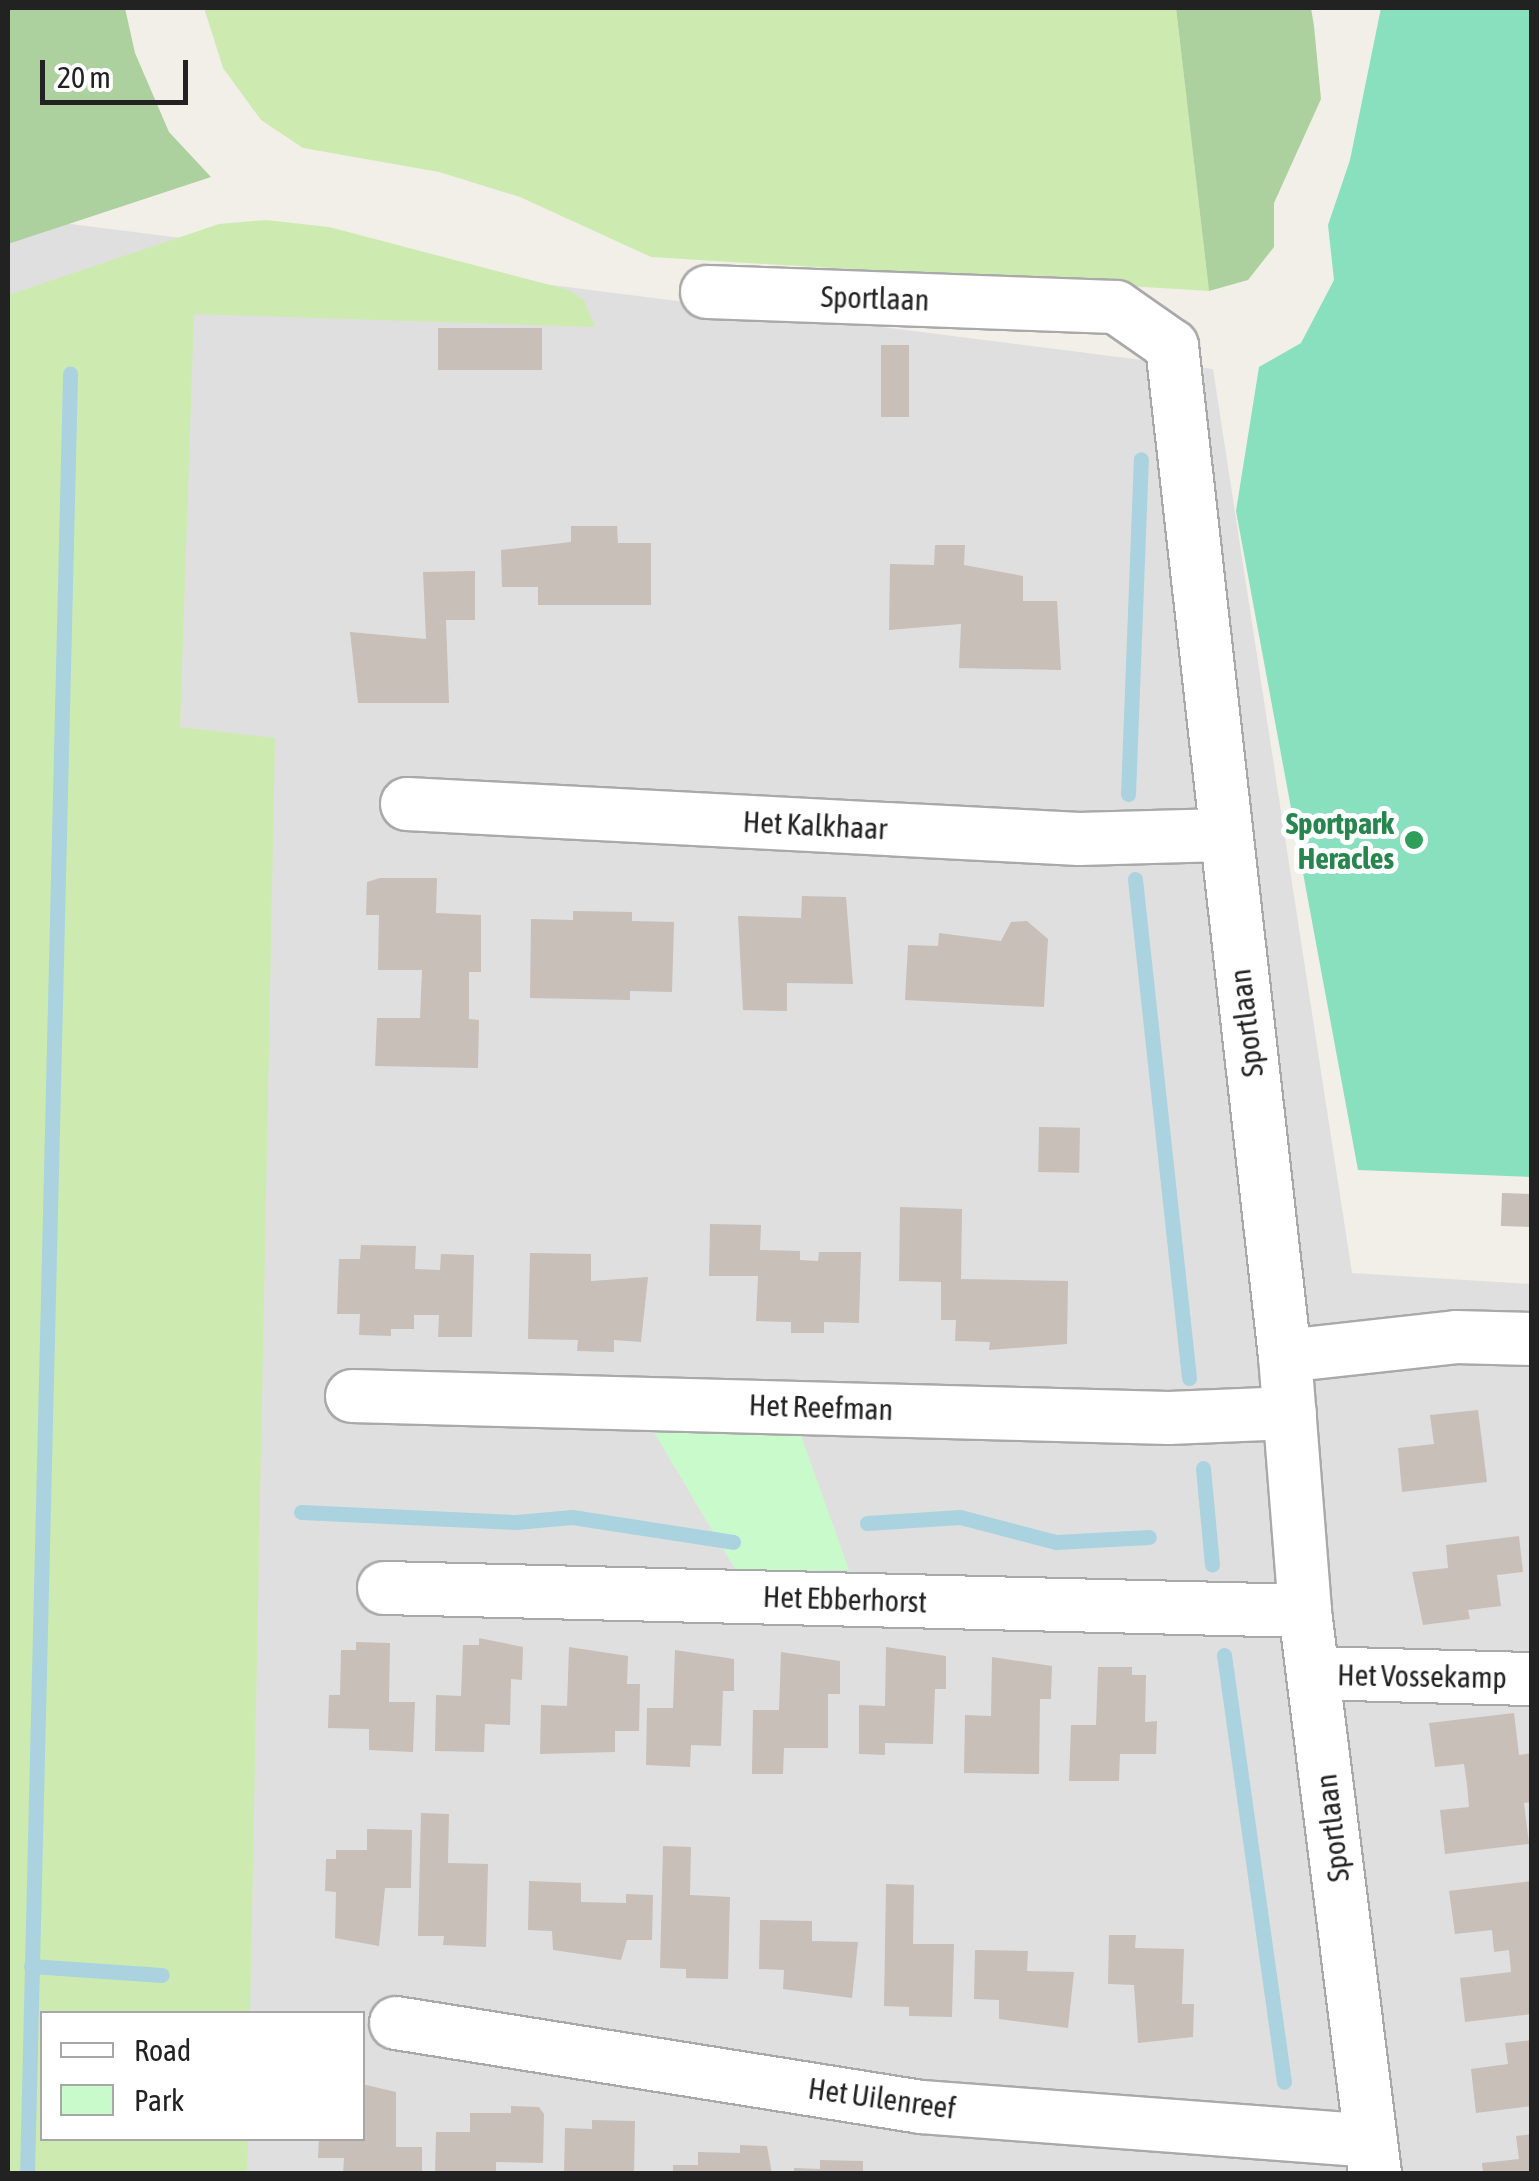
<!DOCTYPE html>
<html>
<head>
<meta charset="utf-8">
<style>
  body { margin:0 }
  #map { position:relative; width:1539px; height:2181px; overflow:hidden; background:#f2efe9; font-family:"Asap Condensed",sans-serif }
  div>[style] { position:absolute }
  .residential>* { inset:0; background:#e0dfdf }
  .grass>* { inset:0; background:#cdebb0 }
  .forest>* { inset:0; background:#add19e }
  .park>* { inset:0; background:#c8facc }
  .pitch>* { inset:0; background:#88e0be }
  .stream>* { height:15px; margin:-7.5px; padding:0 7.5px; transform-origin:7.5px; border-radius:7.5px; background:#aad3df }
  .building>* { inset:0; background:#c7bfb8; transform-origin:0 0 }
  .roads { filter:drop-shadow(2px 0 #a9a9a9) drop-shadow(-2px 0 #a9a9a9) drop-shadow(0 2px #a9a9a9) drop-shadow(0 -2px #a9a9a9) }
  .street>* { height:52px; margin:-26px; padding:0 26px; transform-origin:26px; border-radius:26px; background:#fff }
  .dots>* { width:28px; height:28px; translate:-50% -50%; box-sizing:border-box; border:5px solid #fff; border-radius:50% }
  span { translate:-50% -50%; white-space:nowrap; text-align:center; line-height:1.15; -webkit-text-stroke:10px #fff; paint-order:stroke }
  .street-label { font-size:30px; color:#222 }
  .leisure-label { font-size:30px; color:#27864d; font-weight:700 }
  .right { translate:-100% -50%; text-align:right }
  .frame { position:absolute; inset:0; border:10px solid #222; pointer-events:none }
  .legend { position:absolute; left:40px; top:2011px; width:325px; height:130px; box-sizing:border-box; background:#fff; border:2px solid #a7a7a7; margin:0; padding:12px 18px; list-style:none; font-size:30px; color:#222 }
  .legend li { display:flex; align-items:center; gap:20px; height:50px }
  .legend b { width:50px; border:2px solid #a7a7a7 }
  .scale { position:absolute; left:40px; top:60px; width:148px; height:45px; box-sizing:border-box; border:5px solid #222; border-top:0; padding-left:12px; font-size:30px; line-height:35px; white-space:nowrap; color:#222; -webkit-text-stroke:8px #fff; paint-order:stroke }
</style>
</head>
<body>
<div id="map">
  <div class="residential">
    <i style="clip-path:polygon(evenodd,8px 216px,1213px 369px,1352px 1273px,1531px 1284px,1531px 2173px,8px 2174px,8px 216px,42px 2014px,362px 2014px,362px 2138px,42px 2138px,42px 2014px)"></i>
  </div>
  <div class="grass">
    <i style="clip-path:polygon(204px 8px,1176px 8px,1209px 291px,651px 257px,520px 197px,439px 172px,303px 148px,261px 120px,223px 68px)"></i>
    <i style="clip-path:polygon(266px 220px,329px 227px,569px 290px,584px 300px,595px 327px,194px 314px,180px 727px,275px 738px,250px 2013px,42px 2014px,42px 2138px,248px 2139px,247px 2173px,8px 2173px,8px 295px,219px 224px)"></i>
  </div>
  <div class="forest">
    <i style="clip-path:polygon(8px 8px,125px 8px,135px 53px,169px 132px,211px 177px,8px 244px)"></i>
    <i style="clip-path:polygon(1176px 8px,1311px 8px,1314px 26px,1321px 99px,1274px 203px,1274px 247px,1248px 280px,1209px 291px)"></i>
  </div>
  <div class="park">
    <i style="clip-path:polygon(652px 1429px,799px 1430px,849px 1570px,737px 1572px)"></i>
  </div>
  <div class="pitch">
    <i style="clip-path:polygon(1381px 8px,1531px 8px,1531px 1177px,1358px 1170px,1236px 511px,1259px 367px,1301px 343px,1334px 280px,1328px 225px,1350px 160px)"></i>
  </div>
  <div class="stream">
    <i style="left:1128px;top:794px;width:335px;rotate:-87.8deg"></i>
    <i style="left:1135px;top:879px;width:502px;rotate:83.82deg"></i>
    <i style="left:1203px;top:1468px;width:97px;rotate:84.7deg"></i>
    <i style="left:301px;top:1512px;width:215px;rotate:2.7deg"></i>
    <i style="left:516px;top:1522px;width:56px;rotate:-5.1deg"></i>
    <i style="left:572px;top:1517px;width:163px;rotate:8.8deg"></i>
    <i style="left:867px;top:1523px;width:93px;rotate:-3.7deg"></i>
    <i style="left:960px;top:1517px;width:99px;rotate:14.6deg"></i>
    <i style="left:1056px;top:1542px;width:93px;rotate:-3.1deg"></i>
    <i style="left:1224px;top:1655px;width:431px;rotate:82deg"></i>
    <i style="left:31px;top:1966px;width:131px;rotate:3.9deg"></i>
    <i style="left:27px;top:2174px;width:1801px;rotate:-88.63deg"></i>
  </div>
  <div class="building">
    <i style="left:438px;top:328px;width:104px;height:42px"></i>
    <i style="left:881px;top:345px;width:28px;height:72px"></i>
    <i style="clip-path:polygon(571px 526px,617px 526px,618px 543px,651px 543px,651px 605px,538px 605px,538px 587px,502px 587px,501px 550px,571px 542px)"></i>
    <i style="clip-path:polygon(935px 545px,965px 545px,964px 565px,1023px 576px,1023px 601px,1057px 601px,1061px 670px,959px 668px,961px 624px,889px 630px,890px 564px,934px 565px)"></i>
    <i style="clip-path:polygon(475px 571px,475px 620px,446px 620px,449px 703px,358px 703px,350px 632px,426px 639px,423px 572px)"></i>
    <i style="clip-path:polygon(380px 878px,437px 878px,436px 913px,481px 915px,481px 972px,469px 972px,469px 1019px,479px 1020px,478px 1068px,375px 1066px,377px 1018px,420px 1018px,422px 970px,378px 970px,379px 915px,366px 915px,367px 882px)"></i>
    <i style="clip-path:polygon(802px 896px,846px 897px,853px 984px,787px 983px,787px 1011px,743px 1010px,738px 916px,801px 918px)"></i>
    <i style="clip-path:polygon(573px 911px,632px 912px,632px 921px,674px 922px,672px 992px,630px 991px,630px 1000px,530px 998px,531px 919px,573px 920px)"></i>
    <i style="clip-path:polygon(1027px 921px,1048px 939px,1044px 1007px,905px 1000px,908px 945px,938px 946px,939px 933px,1001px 941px,1011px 922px)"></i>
    <i style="left:1039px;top:1127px;width:41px;height:45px;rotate:1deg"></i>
    <i style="left:1502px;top:1193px;width:30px;height:33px;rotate:2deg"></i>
    <i style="clip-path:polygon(900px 1207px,962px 1209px,961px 1279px,1068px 1281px,1067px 1344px,989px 1350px,990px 1342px,955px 1341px,956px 1320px,941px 1320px,941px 1282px,899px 1281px)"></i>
    <i style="clip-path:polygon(710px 1224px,761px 1225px,760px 1250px,800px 1251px,800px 1260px,818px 1261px,819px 1252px,861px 1252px,859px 1323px,824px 1322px,824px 1333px,791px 1333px,791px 1322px,756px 1321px,758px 1276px,709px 1276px)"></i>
    <i style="clip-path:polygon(361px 1245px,416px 1246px,415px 1269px,440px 1270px,441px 1254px,474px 1255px,472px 1337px,438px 1337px,439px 1315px,414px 1315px,414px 1329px,391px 1329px,391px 1336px,359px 1335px,360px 1314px,337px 1314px,339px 1259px,360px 1259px)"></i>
    <i style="clip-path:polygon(530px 1253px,591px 1254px,591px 1281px,648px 1277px,641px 1342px,614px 1340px,614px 1352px,577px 1351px,578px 1340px,528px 1339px)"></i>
    <i style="clip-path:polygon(1478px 1410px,1487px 1482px,1402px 1492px,1398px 1448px,1434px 1444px,1430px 1415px)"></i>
    <i style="clip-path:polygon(1519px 1536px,1523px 1572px,1497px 1575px,1501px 1606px,1468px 1610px,1470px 1619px,1423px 1625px,1412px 1572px,1448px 1568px,1446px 1545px)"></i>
    <i style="clip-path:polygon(479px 1638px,523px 1647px,522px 1680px,511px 1679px,510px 1725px,485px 1724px,484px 1752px,435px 1751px,436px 1695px,461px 1696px,463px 1645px,479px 1645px)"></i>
    <i style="clip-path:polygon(356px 1642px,390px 1643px,389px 1702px,415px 1702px,413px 1752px,369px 1750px,369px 1729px,328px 1728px,329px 1695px,340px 1695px,341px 1650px,356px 1650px)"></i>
    <i style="clip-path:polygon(569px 1647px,628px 1656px,627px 1684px,640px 1684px,639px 1731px,615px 1731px,615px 1752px,540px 1754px,541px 1705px,567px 1706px)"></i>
    <i style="clip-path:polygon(886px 1647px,946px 1656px,946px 1689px,935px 1689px,933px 1744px,885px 1743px,885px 1755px,859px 1754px,859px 1705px,885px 1706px)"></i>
    <i style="clip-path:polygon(675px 1650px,734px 1659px,734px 1691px,723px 1691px,721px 1746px,691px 1745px,690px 1767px,646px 1765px,647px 1708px,673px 1708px)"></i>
    <i style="clip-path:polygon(781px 1652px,840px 1661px,840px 1694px,828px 1694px,828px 1748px,784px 1748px,783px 1774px,752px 1774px,753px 1710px,779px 1710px)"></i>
    <i style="clip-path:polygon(992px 1657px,1052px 1666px,1051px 1699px,1040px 1699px,1039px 1774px,964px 1773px,965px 1715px,991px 1716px)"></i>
    <i style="clip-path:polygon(1098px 1667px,1132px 1667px,1132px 1675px,1146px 1675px,1145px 1722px,1157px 1721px,1156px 1754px,1120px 1754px,1119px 1781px,1069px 1781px,1071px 1725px,1096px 1725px)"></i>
    <i style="clip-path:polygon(1514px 1713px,1519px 1755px,1532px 1753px,1532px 1802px,1524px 1803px,1529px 1844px,1445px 1854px,1440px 1810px,1469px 1807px,1467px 1785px,1464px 1764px,1435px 1767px,1429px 1723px)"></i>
    <i style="clip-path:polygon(421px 1813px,449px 1814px,448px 1863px,488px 1864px,486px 1947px,443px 1945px,444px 1936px,418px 1936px)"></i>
    <i style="clip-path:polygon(367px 1829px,412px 1830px,411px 1888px,385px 1888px,379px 1946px,335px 1938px,336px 1892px,325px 1891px,326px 1859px,336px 1859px,336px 1850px,367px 1850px)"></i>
    <i style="clip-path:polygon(663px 1846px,691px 1847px,690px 1895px,730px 1897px,728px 1979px,686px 1978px,686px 1969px,660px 1968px)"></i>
    <i style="clip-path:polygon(529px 1881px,581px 1883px,581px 1902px,626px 1903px,626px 1894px,653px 1895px,652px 1940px,627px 1940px,621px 1960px,553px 1950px,552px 1931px,528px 1930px)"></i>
    <i style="clip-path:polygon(1532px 1881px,1532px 2014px,1465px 2022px,1460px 1978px,1511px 1972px,1509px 1950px,1494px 1952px,1492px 1930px,1455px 1934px,1449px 1891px)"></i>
    <i style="clip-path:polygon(886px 1884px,914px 1885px,913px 1944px,954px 1944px,952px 2017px,909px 2016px,909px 2007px,884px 2006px)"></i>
    <i style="clip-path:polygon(760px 1920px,812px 1921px,812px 1941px,858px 1942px,852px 1998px,783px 1989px,784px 1970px,759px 1969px)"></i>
    <i style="clip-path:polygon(1109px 1935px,1136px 1935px,1135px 1948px,1184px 1949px,1182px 2004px,1194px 2004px,1193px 2037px,1138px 2043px,1134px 1985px,1108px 1984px)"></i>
    <i style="clip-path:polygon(975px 1950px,1028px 1951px,1027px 1971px,1074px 1972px,1068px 2028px,999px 2019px,999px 2000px,974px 1999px)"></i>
    <i style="clip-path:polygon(1532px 2040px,1532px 2106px,1476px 2113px,1471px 2069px,1508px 2064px,1505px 2043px)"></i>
    <i style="clip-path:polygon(362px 2084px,396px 2092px,396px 2147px,422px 2147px,422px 2174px,343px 2174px,344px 2158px,318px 2158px,319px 2138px,362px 2138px)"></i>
    <i style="clip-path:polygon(511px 2106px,539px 2107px,544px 2114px,543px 2163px,496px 2162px,496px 2174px,435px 2174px,436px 2132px,470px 2132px,470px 2113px,511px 2113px)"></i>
    <i style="clip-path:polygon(592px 2120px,635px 2121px,634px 2174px,564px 2174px,565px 2128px,592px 2129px)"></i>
    <i style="clip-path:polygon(1532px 2134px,1532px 2174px,1483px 2174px,1482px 2163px,1519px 2159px,1516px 2136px)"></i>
    <i style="clip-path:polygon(740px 2145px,767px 2146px,772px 2174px,673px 2174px,673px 2165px,698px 2165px,698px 2152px,740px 2153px)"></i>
    <i style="clip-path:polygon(820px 2160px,863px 2161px,863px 2174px,794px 2174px,794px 2168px,820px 2169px)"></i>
  </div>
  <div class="roads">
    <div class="street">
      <i style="left:707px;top:292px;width:409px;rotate:2.1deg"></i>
      <i style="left:1116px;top:307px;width:68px;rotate:34.9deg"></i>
      <i style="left:1172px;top:346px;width:1016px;rotate:83.62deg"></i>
      <i style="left:1285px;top:1356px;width:256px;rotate:85.5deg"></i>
      <i style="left:1305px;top:1611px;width:567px;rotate:82.91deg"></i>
      <i style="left:407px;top:804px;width:673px;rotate:2.98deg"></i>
      <i style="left:1079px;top:839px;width:144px;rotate:-1.6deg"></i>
      <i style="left:1285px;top:1356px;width:172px;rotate:-6.3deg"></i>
      <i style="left:1456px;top:1337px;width:76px;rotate:1.5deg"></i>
      <i style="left:352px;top:1396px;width:817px;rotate:1.54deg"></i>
      <i style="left:1169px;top:1418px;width:121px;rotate:-2.4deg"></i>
      <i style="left:384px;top:1588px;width:921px;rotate:1.43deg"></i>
      <i style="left:1313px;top:1673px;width:219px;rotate:1.6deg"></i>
      <i style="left:396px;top:2023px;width:532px;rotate:9.09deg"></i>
      <i style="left:921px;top:2107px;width:451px;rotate:4.3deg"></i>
    </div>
  </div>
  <div class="dots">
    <i style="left:1414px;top:840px;background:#2e9e5b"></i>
  </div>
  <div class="street-label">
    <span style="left:875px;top:298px;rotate:2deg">Sportlaan</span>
    <span style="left:815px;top:825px;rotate:3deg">Het Kalkhaar</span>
    <span style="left:1246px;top:1023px;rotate:-97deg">Sportlaan</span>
    <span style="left:821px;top:1407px;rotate:2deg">Het Reefman</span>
    <span style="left:845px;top:1599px;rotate:2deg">Het Ebberhorst</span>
    <span style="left:1422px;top:1676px;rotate:1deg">Het Vossekamp</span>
    <span style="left:1332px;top:1828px;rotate:-97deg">Sportlaan</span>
    <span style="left:882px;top:2098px;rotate:8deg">Het Uilenreef</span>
  </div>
  <div class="leisure-label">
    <span class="right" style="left:1394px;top:840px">Sportpark<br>Heracles</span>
  </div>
  <div class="frame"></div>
  <ul class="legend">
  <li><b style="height:12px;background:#fff"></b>Road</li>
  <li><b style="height:28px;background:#c8facc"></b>Park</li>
  </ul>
  <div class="scale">20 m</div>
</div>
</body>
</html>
